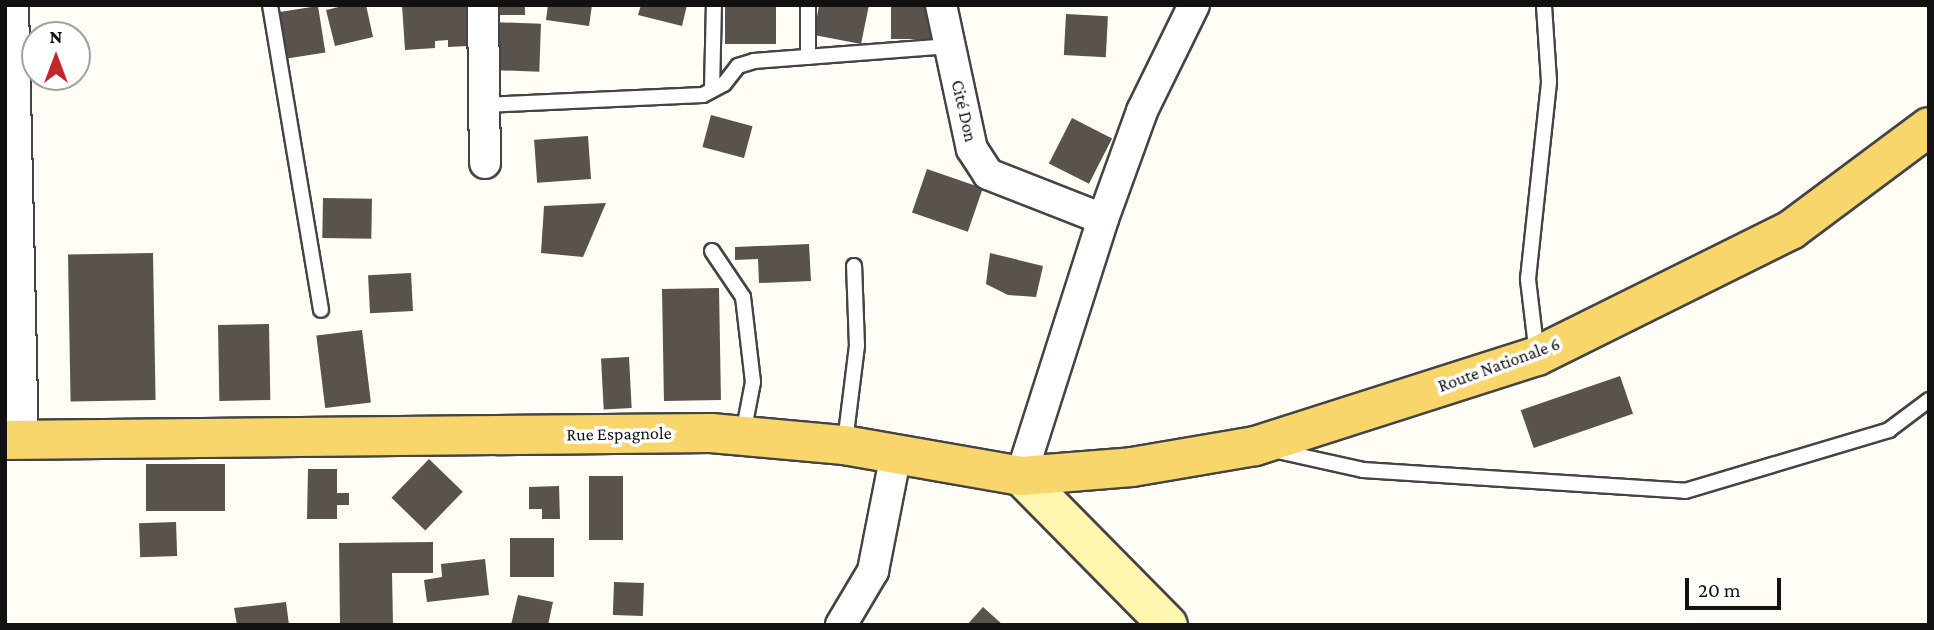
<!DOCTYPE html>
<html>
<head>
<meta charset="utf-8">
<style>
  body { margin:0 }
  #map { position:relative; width:1934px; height:630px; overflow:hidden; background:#fffdf5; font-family:"Crimson Pro",serif }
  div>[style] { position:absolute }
  .building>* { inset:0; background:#5a524d; transform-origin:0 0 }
  .roads { filter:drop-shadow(2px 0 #444) drop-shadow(-2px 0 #444) drop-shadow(0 2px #444) drop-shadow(0 -2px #444) }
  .lane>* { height:14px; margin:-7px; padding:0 7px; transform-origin:7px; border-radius:7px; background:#fff }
  .street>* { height:30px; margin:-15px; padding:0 15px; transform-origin:15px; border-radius:15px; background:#fff }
  .secondary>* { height:38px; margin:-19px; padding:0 19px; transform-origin:19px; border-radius:19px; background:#fff6b0 }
  .primary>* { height:38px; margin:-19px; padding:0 19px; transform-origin:19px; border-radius:19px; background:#f9d66b }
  span { translate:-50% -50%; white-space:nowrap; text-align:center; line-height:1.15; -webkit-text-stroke:7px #fff; paint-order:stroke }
  .street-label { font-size:18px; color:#111 }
  .frame { position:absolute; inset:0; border:7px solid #111; pointer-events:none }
  .north { position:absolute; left:21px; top:21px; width:70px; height:70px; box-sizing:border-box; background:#fff; border:2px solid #a0a0a0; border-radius:50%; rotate:0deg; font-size:19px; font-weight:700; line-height:28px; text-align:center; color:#111 }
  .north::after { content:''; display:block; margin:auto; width:24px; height:32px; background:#c4262e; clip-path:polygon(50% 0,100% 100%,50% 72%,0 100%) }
  .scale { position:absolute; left:1685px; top:578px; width:96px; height:32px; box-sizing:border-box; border:4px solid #111; border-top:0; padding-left:9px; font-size:21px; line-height:24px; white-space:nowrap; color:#111; -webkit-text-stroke:5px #fff; paint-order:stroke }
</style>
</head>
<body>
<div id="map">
  <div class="building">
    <i style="clip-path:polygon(347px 5px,366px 5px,373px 37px,335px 46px,326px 10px)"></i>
    <i style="clip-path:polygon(402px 5px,466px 5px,468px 46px,448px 47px,448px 40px,435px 41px,435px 48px,405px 50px)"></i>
    <i style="left:489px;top:5px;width:36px;height:10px"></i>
    <i style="clip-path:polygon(548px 5px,592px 5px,589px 26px,546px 20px)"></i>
    <i style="clip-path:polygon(641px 5px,687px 5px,682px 26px,638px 15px)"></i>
    <i style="left:725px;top:5px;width:51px;height:39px"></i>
    <i style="clip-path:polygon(819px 5px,869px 5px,861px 44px,814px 35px)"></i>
    <i style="left:891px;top:5px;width:40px;height:34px"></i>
    <i style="left:318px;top:6px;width:47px;height:42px;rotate:81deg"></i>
    <i style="left:1066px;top:14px;width:42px;height:41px;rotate:3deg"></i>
    <i style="left:491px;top:22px;width:50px;height:48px;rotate:2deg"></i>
    <i style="left:711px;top:115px;width:43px;height:33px;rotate:15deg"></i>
    <i style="left:1072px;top:118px;width:45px;height:51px;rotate:27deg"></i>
    <i style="left:588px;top:136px;width:43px;height:54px;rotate:86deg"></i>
    <i style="left:927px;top:169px;width:59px;height:46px;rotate:19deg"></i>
    <i style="left:323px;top:198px;width:49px;height:40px;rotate:1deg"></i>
    <i style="clip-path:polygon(606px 203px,583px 257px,541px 253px,544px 206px)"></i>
    <i style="clip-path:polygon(809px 244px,811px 281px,759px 283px,758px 259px,735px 260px,735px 247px)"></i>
    <i style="left:153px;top:253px;width:147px;height:85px;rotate:89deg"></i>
    <i style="clip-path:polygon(990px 253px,1043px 266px,1036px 297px,1008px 295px,986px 284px)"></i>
    <i style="left:411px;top:273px;width:38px;height:43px;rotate:87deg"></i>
    <i style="left:719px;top:288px;width:112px;height:57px;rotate:89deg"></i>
    <i style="left:269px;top:324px;width:76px;height:51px;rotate:89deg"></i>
    <i style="left:362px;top:330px;width:73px;height:46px;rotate:83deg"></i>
    <i style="left:629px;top:357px;width:51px;height:28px;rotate:87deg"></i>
    <i style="left:1620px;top:376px;width:40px;height:105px;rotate:71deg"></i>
    <i style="left:429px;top:459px;width:47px;height:54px;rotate:44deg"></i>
    <i style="left:146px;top:464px;width:79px;height:47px"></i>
    <i style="clip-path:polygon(308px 469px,337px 469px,337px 493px,349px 493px,349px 505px,337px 505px,337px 519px,307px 519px)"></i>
    <i style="left:589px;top:476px;width:34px;height:64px"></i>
    <i style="clip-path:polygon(559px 486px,560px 519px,542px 519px,542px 509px,529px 509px,529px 487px)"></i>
    <i style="left:176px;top:522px;width:34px;height:37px;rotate:88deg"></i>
    <i style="left:510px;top:538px;width:44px;height:39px"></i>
    <i style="clip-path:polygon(433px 542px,433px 573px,392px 573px,393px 624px,340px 625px,339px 543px)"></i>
    <i style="clip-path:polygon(485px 559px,489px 595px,427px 602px,424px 580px,442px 577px,441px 564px)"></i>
    <i style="left:614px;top:582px;width:30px;height:33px;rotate:2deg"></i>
    <i style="clip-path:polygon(518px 595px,553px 602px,548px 625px,511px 625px)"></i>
    <i style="clip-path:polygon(286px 602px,289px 625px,237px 625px,234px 608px)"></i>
    <i style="clip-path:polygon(983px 607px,1003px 625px,967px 625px)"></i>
  </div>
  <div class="roads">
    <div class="lane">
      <i style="left:270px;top:5px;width:309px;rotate:80.5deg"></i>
      <i style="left:808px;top:5px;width:52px;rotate:90deg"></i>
      <i style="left:712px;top:90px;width:85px;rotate:-88.7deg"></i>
      <i style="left:484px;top:105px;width:219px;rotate:-2.6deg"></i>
      <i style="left:703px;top:95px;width:24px;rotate:-28deg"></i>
      <i style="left:724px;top:84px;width:23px;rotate:-52deg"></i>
      <i style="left:738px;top:66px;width:17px;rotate:-17deg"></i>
      <i style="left:754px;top:61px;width:196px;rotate:-4.4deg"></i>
      <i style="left:712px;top:251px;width:55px;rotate:56deg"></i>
      <i style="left:743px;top:297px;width:86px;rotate:83.3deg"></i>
      <i style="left:753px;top:382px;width:53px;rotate:100.9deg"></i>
      <i style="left:1537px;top:355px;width:77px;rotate:-96.8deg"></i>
      <i style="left:1528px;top:279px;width:199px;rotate:-83.9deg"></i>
      <i style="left:1549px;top:81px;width:76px;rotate:-93.8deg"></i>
      <i style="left:845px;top:442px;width:97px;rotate:-82.9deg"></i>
      <i style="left:857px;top:346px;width:80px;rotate:-92.1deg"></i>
      <i style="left:1273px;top:450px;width:92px;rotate:12.5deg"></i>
      <i style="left:1363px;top:470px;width:323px;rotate:3.7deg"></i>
      <i style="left:1685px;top:491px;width:213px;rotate:-16.6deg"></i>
      <i style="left:1889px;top:430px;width:50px;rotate:-36.9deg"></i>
    </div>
    <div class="street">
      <i style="left:13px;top:5px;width:434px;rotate:88.7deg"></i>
      <i style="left:483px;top:5px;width:158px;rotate:89.3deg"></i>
      <i style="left:941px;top:5px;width:147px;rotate:77.9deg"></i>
      <i style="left:972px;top:149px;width:30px;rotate:57deg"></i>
      <i style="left:988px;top:174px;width:123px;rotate:21.4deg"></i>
      <i style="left:1021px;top:476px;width:270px;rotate:-72.3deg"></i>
      <i style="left:1103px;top:219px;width:115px;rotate:-70.1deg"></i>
      <i style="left:1142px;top:111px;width:118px;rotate:-63.9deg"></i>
      <i style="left:841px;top:625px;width:63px;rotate:-59.3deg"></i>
      <i style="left:873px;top:571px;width:119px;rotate:-78.9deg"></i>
    </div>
    <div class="secondary">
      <i style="left:1021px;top:476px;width:209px;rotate:45.4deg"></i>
    </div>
    <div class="primary">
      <i style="left:5px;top:440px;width:706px;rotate:-0.57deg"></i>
      <i style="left:711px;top:433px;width:134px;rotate:5.2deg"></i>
      <i style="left:844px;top:445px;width:180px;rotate:9.9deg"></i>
      <i style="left:1021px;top:476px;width:111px;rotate:-4.6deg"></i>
      <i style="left:1132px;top:467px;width:125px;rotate:-9.7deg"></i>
      <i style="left:1255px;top:446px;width:296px;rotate:-17.7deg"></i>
      <i style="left:1537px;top:356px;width:284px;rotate:-26.4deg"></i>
      <i style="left:1791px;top:230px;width:172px;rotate:-36.7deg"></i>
    </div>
  </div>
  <div class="street-label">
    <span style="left:964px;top:111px;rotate:77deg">Cité Don</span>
    <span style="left:1499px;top:365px;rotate:-20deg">Route Nationale 6</span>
    <span style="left:619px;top:434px;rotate:-1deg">Rue Espagnole</span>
  </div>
  <div class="frame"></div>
  <div class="north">N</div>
  <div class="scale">20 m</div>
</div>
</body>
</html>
